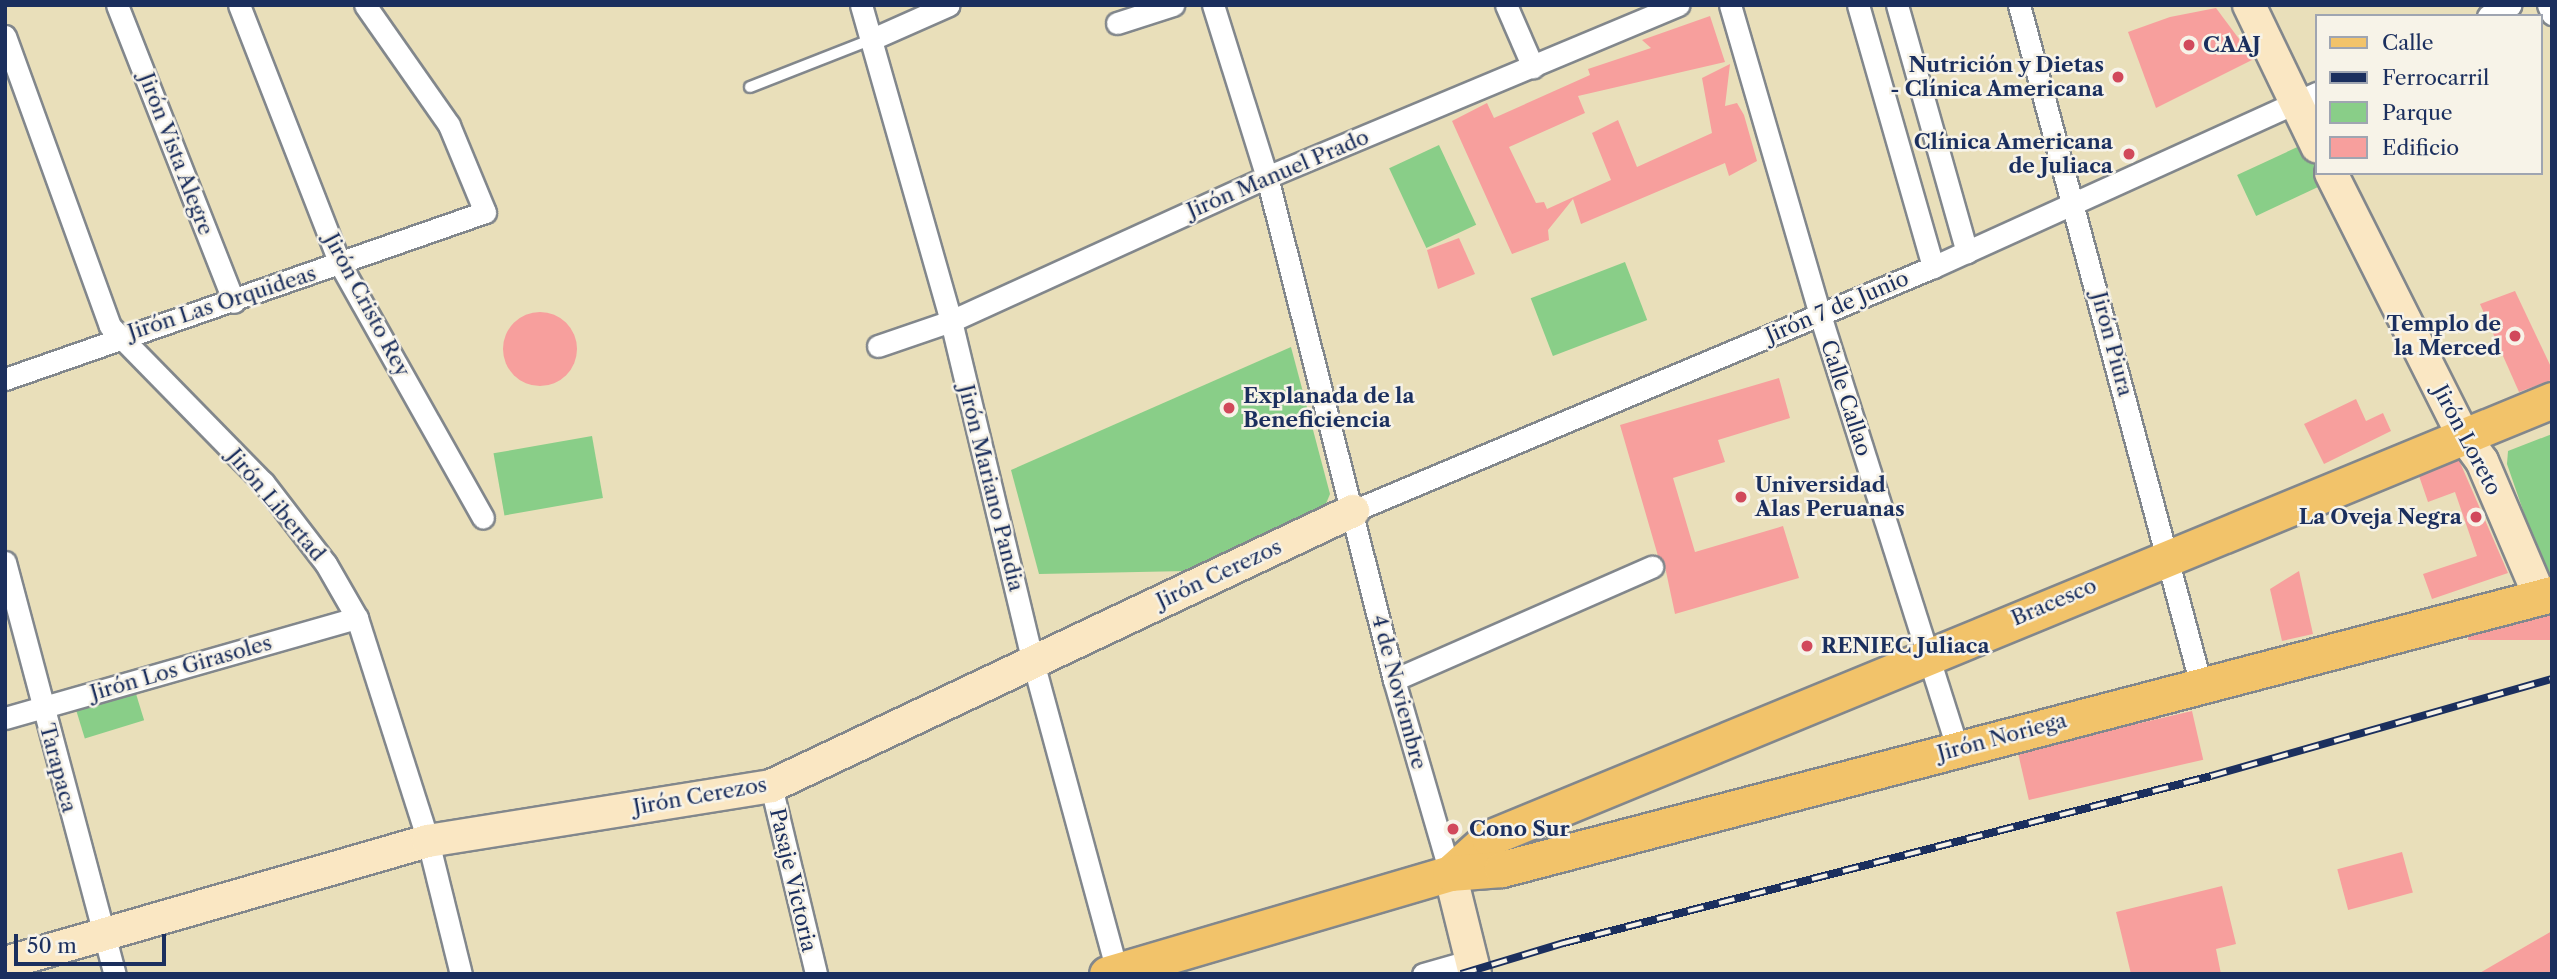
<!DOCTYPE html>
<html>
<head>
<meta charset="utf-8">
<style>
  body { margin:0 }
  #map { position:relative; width:2557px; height:979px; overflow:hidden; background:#e9dfba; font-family:"Libre Caslon Text",serif }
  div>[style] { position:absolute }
  .green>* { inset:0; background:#89ce88; transform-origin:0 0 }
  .building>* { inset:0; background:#f79f9d; transform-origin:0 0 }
  .round { border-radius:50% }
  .roads { filter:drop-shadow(2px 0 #82878c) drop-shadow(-2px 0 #82878c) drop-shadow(0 2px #82878c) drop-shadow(0 -2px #82878c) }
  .lane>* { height:10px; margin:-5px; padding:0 5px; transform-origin:5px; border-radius:5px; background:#fff }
  .street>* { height:21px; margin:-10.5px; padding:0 10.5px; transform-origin:10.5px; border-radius:10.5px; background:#fff }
  .secondary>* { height:32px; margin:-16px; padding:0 16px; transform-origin:16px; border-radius:16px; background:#fae7c3 }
  .primary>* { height:35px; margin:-17.5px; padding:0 17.5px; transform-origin:17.5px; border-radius:17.5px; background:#f2c36a }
  .rail>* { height:8px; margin-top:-4px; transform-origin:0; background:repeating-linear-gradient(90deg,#f7f3e8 0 16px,#1b2f5e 0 32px); box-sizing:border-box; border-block:2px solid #1b2f5e }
  .dots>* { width:19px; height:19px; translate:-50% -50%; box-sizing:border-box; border:4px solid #f7f3e8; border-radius:50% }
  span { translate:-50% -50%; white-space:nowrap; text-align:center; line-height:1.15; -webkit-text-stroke:5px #f7f3e8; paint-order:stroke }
  .poi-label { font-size:21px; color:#1b2f5e; font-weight:700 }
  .left { translate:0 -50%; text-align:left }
  .right { translate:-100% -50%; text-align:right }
  .street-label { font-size:21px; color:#1b2f5e }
  .frame { position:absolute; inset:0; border:7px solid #1b2f5e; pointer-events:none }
  .legend { position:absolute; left:2315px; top:14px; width:228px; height:161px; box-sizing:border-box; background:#f7f3e8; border:2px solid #9fa5b1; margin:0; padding:9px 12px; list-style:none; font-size:21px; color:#1b2f5e }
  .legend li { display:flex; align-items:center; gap:14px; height:35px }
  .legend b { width:35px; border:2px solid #9fa5b1 }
  .scale { position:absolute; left:14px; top:934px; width:152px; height:32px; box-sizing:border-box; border:4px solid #1b2f5e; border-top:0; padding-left:9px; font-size:21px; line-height:24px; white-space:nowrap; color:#1b2f5e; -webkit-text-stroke:5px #f7f3e8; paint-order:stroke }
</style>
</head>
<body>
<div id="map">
  <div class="green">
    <i style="left:2306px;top:143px;width:45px;height:76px;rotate:65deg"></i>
    <i style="left:1439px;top:145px;width:88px;height:55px;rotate:65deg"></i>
    <i style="left:1625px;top:262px;width:62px;height:101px;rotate:69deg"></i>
    <i style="clip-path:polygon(1291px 347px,1330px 494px,1323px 511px,1188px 571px,1039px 574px,1011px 470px)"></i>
    <i style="clip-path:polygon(2552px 434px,2552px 575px,2544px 571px,2507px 464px,2508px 451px)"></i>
    <i style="left:592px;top:436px;width:63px;height:100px;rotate:80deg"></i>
    <i style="left:133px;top:684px;width:38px;height:62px;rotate:73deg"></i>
  </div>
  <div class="building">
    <i style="clip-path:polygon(2216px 8px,2254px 59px,2156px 108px,2128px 32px,2170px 17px)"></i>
    <i style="clip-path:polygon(1710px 16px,1725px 62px,1578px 96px,1585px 113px,1509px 147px,1536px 203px,1544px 202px,1547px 209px,1611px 180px,1592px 133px,1618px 120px,1637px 167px,1712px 133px,1702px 78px,1730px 64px,1725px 106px,1737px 103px,1744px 115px,1757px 161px,1729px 176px,1725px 163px,1581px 224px,1573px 199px,1548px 230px,1549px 240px,1512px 254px,1452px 121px,1487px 103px,1494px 118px,1590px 75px,1588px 69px,1651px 48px,1642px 40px)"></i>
    <i style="clip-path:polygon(1459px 238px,1475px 274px,1438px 289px,1427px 250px)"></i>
    <i style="clip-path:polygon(2515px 291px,2552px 369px,2552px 380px,2519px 392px,2480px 304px)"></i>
    <i class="round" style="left:503px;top:312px;width:74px;height:74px"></i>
    <i style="clip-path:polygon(1779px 378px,1790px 418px,1718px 440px,1725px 462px,1673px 478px,1695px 552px,1783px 526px,1799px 578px,1675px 614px,1664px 562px,1658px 556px,1620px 425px)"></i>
    <i style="clip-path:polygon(2356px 399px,2366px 421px,2383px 413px,2391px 431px,2324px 464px,2304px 424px)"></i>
    <i style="clip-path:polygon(2459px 460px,2508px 573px,2432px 599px,2423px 574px,2477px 556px,2455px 492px,2428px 502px,2419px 476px)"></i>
    <i style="clip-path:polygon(2299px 571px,2313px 634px,2282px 641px,2270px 589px)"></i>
    <i style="left:2552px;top:615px;width:25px;height:84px;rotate:90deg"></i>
    <i style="left:2192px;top:711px;width:50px;height:179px;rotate:77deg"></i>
    <i style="left:2402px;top:852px;width:42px;height:67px;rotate:75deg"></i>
    <i style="clip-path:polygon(2222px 886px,2236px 944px,2216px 949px,2221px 974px,2131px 974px,2116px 912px)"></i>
    <i style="clip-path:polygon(2552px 931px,2552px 974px,2478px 974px)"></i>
  </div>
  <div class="roads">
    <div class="lane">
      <i style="left:750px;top:87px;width:129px;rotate:-21.4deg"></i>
    </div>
    <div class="street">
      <i style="left:117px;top:5px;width:319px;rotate:68.5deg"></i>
      <i style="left:239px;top:5px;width:278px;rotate:68.7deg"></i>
      <i style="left:340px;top:264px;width:291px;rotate:60.6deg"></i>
      <i style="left:861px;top:5px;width:329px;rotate:74.1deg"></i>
      <i style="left:951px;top:321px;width:351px;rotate:76.5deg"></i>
      <i style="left:1033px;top:662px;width:323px;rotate:74.8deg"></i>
      <i style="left:1213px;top:5px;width:180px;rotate:72.6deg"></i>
      <i style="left:1267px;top:177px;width:519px;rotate:75.83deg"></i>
      <i style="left:1394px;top:680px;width:201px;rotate:73.8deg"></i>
      <i style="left:1506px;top:5px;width:68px;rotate:66.5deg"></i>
      <i style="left:1730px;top:5px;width:323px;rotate:73.8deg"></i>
      <i style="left:1820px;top:315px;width:455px;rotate:72.4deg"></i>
      <i style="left:1858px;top:5px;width:273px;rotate:74deg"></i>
      <i style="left:1897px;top:5px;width:257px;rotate:74.2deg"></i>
      <i style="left:2019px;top:5px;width:704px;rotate:75.02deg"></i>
      <i style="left:2548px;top:5px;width:10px;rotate:66deg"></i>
      <i style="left:2488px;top:16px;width:25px;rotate:-26deg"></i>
      <i style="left:1117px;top:23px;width:59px;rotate:-17.8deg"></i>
      <i style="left:5px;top:36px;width:308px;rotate:70.1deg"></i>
      <i style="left:110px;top:326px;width:219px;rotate:45.6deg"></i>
      <i style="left:263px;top:482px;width:103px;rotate:52.5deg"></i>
      <i style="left:326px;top:564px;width:62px;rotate:60.1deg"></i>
      <i style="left:357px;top:618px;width:234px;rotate:72.3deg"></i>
      <i style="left:428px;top:841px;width:137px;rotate:76.1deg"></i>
      <i style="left:870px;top:40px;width:86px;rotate:-23.9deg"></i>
      <i style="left:878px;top:346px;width:77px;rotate:-18.9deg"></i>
      <i style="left:951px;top:321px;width:347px;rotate:-24.5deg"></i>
      <i style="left:1267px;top:177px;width:446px;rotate:-22.7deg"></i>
      <i style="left:5px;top:379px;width:508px;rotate:-19.18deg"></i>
      <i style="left:485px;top:212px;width:94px;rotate:-112.5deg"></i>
      <i style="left:449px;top:125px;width:146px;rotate:-125deg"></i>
      <i style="left:1353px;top:511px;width:629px;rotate:-22.82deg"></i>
      <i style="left:1933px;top:267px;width:422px;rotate:-24.4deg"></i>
      <i style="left:5px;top:562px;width:426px;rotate:75.1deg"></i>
      <i style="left:1394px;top:680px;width:282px;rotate:-23.7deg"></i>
      <i style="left:5px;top:718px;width:366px;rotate:-15.9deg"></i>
      <i style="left:771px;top:786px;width:193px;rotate:76.5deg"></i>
      <i style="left:1423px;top:974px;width:51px;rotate:-15.9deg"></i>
    </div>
    <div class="secondary">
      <i style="left:2249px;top:5px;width:157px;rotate:64.3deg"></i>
      <i style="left:2331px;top:173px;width:293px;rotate:63.3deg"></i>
      <i style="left:2463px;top:435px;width:32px;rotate:54deg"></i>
      <i style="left:2482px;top:461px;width:148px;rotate:66.9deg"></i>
      <i style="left:1450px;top:873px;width:104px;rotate:76.1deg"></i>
      <i style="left:5px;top:963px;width:440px;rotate:-16.1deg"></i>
      <i style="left:428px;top:841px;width:347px;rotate:-9.1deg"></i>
      <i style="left:771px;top:786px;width:644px;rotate:-25.29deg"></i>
    </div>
    <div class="primary">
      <i style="left:1450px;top:873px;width:52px;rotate:-41.9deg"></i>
      <i style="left:1489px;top:838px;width:1150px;rotate:-22.39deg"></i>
      <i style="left:1107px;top:974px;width:358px;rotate:-16.4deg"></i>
      <i style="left:1450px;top:873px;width:52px;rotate:-4.4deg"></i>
      <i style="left:1502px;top:869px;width:1085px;rotate:-14.68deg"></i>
    </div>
  </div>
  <div class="rail">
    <i style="left:1461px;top:974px;width:108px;rotate:-16.8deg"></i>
    <i style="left:1564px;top:943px;width:668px;rotate:-14.47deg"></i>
    <i style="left:2211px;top:776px;width:355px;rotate:-15.9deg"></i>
  </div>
  <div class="dots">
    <i style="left:2189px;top:45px;background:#d1495b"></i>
    <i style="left:2118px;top:77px;background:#d1495b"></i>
    <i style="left:2129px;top:154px;background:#d1495b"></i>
    <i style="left:2515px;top:336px;background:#d1495b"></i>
    <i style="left:1229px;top:408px;background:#d1495b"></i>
    <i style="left:1741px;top:497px;background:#d1495b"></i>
    <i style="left:2476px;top:517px;background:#d1495b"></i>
    <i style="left:1807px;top:646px;background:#d1495b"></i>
    <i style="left:1453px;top:829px;background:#d1495b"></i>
  </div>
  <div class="poi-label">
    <span class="left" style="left:2203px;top:45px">CAAJ</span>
    <span class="right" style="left:2104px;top:77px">Nutrición y Dietas<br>- Clínica Americana</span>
    <span class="right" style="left:2113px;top:154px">Clínica Americana<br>de Juliaca</span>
    <span class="right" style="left:2501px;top:336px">Templo de<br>la Merced</span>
    <span class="left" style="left:1243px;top:408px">Explanada de la<br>Beneficiencia</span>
    <span class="left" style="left:1755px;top:497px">Universidad<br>Alas Peruanas</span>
    <span class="right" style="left:2462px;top:517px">La Oveja Negra</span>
    <span class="left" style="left:1821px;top:646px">RENIEC Juliaca</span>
    <span class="left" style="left:1469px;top:829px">Cono Sur</span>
  </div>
  <div class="street-label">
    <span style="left:176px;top:154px;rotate:69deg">Jirón Vista Alegre</span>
    <span style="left:1278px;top:174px;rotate:-23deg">Jirón Manuel Prado</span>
    <span style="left:222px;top:303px;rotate:-18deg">Jirón Las Orquideas</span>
    <span style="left:367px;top:305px;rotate:62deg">Jirón Cristo Rey</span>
    <span style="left:1837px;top:307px;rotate:-23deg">Jirón 7 de Junio</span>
    <span style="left:2112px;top:344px;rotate:75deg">Jirón Piura</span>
    <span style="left:1846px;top:398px;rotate:72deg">Calle Callao</span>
    <span style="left:2467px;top:440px;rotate:62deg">Jirón Loreto</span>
    <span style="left:991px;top:488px;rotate:76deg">Jirón Mariano Pandia</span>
    <span style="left:276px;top:505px;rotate:50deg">Jirón Libertad</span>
    <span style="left:1219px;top:574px;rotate:-25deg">Jirón Cerezos</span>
    <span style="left:2054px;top:602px;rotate:-23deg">Bracesco</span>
    <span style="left:181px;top:668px;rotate:-16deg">Jirón Los Girasoles</span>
    <span style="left:1399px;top:692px;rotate:75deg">4 de Noviembre</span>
    <span style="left:2002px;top:737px;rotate:-15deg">Jirón Noriega</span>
    <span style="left:58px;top:768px;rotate:75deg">Tarapaca</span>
    <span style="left:700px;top:796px;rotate:-10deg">Jirón Cerezos</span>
    <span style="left:793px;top:880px;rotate:77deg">Pasaje Victoria</span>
  </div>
  <div class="frame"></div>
  <ul class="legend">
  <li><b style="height:9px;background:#f2c36a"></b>Calle</li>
  <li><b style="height:9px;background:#1b2f5e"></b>Ferrocarril</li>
  <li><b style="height:19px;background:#89ce88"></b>Parque</li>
  <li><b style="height:19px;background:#f79f9d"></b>Edificio</li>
  </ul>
  <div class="scale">50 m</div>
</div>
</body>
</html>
